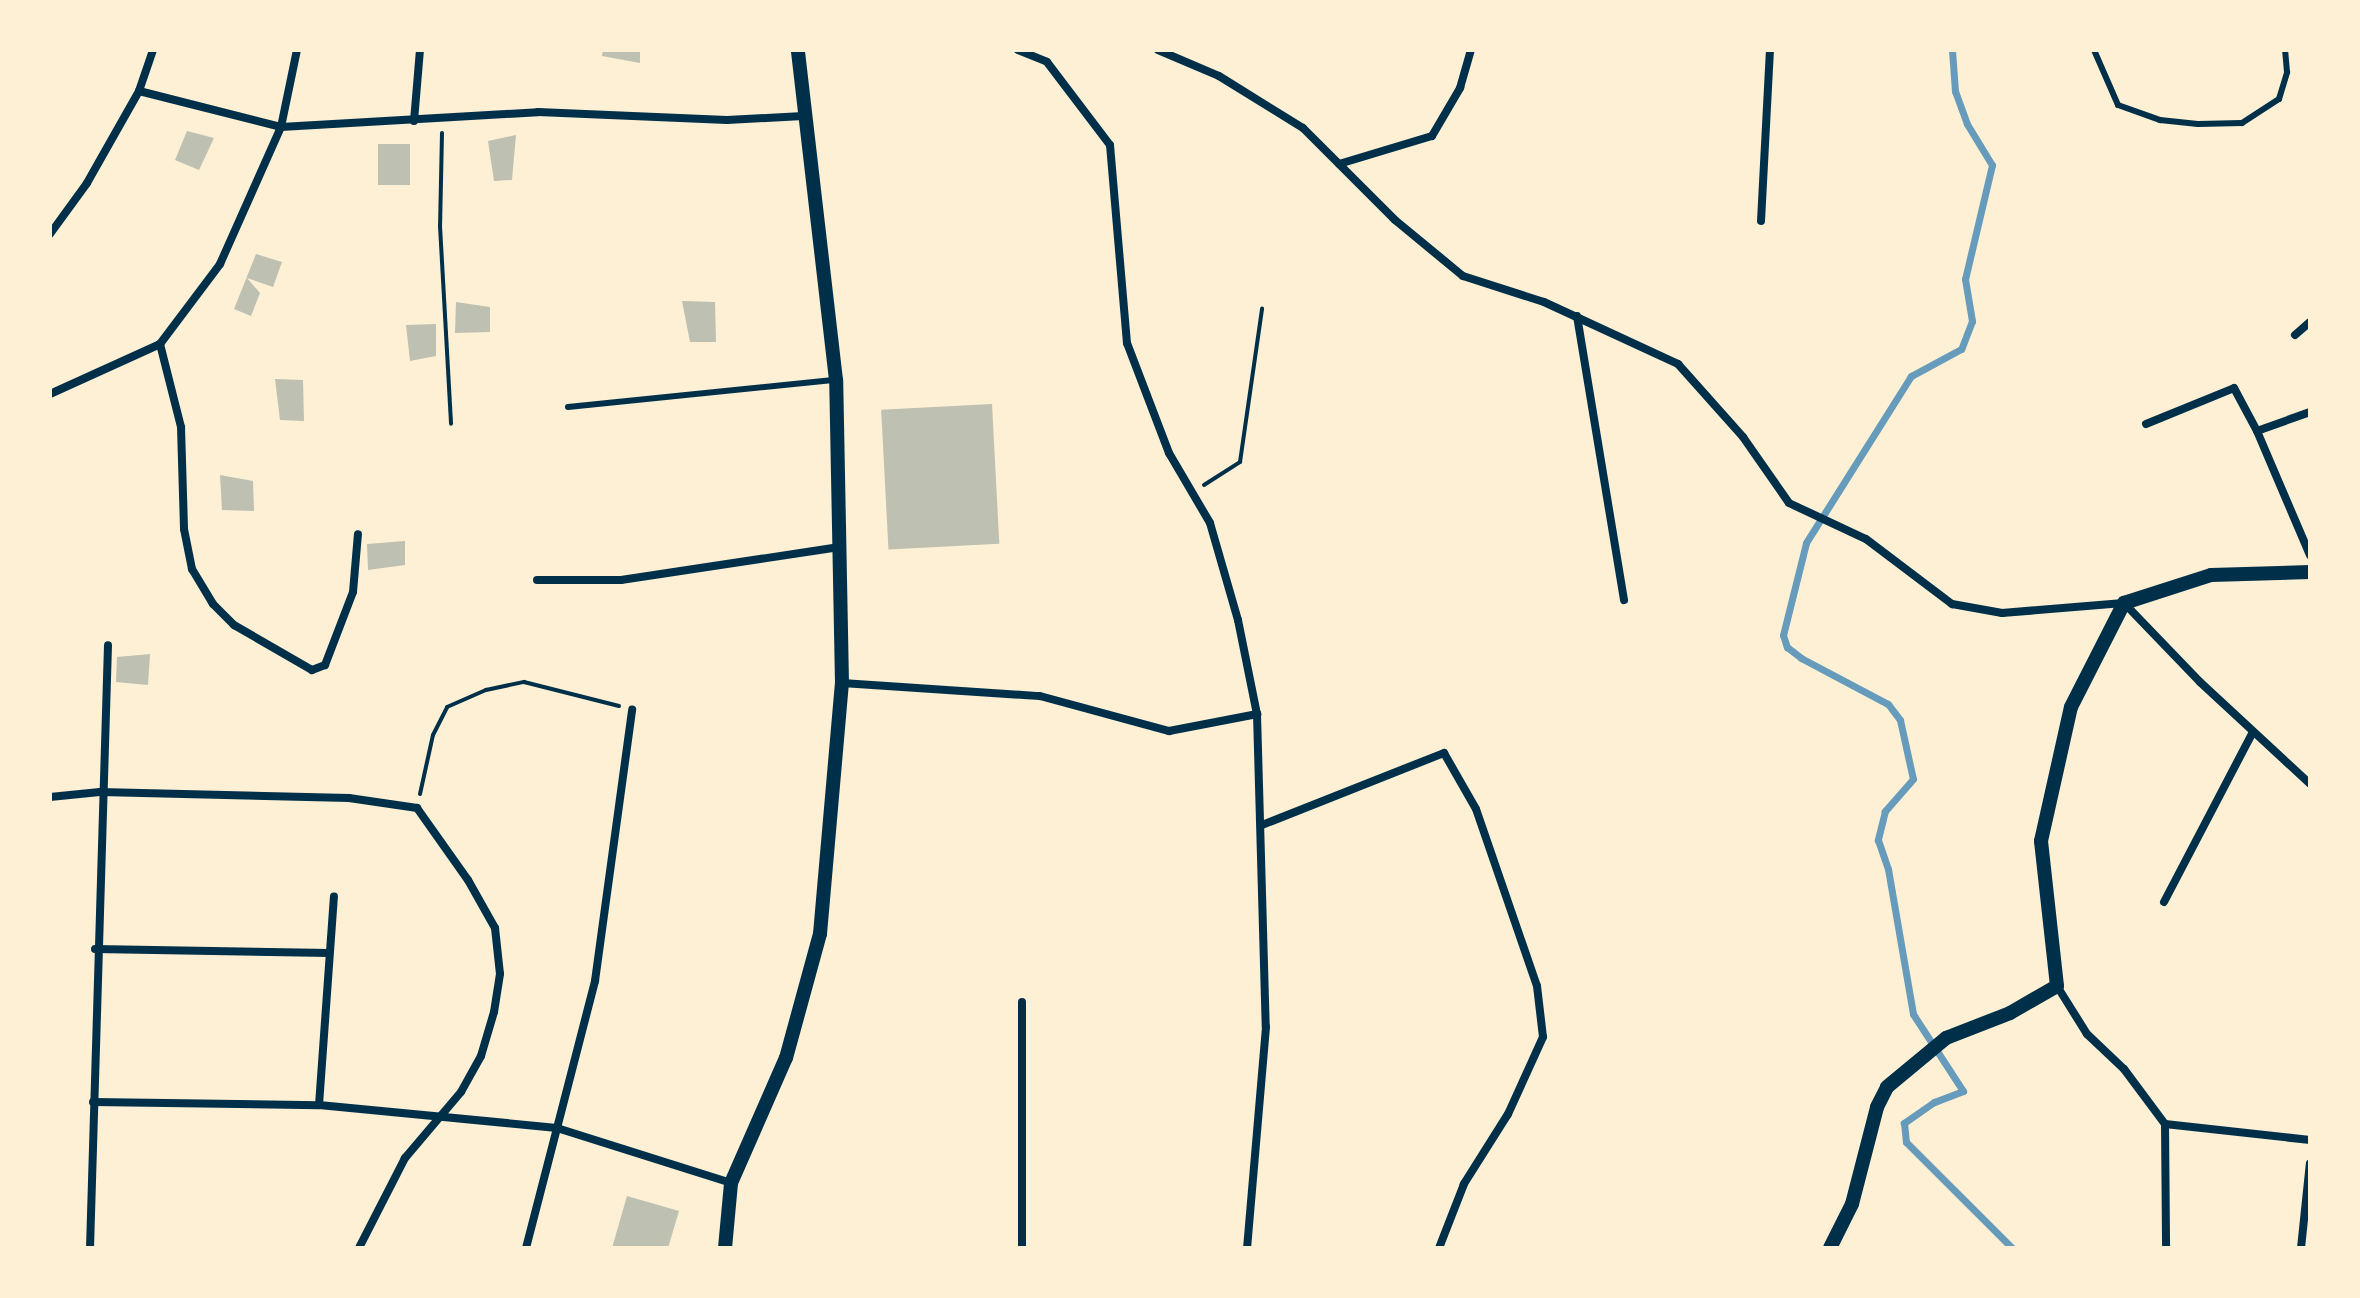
<!DOCTYPE html>
<html>
<head>
<meta charset="utf-8">
<style>
  body { margin:0 }
  #map { position:relative; width:2360px; height:1298px; overflow:hidden; background:#fdf0d5; font-family:Signika,sans-serif }
  div>[style] { position:absolute }
  .stream>* { height:7px; margin:-3.5px; padding:0 3.5px; transform-origin:3.5px; border-radius:3.5px; background:#669bbc }
  .building>* { inset:0; background:#bec0b2; transform-origin:0 0 }
  .path>* { height:4px; margin:-2px; padding:0 2px; transform-origin:2px; border-radius:2px; background:#003049 }
  .service>* { height:6px; margin:-3px; padding:0 3px; transform-origin:3px; border-radius:3px; background:#003049 }
  .minor>* { height:8px; margin:-4px; padding:0 4px; transform-origin:4px; border-radius:4px; background:#003049 }
  .tertiary>* { height:14px; margin:-7px; padding:0 7px; transform-origin:7px; border-radius:7px; background:#003049 }
  span { translate:-50% -50%; white-space:nowrap; text-align:center; line-height:1.15; -webkit-text-stroke:8px #fdf0d5; paint-order:stroke }
  .frame { position:absolute; inset:0; border:52px solid #fdf0d5; pointer-events:none }
</style>
</head>
<body>
<div id="map">
  <div class="stream">
    <i style="left:1952px;top:50px;width:41px;rotate:85.8deg"></i>
    <i style="left:1955px;top:91px;width:35px;rotate:70deg"></i>
    <i style="left:1967px;top:124px;width:48px;rotate:58.6deg"></i>
    <i style="left:1992px;top:165px;width:117px;rotate:103.3deg"></i>
    <i style="left:1965px;top:279px;width:43px;rotate:80.5deg"></i>
    <i style="left:1972px;top:321px;width:30px;rotate:111deg"></i>
    <i style="left:1961px;top:349px;width:57px;rotate:151.6deg"></i>
    <i style="left:1911px;top:376px;width:197px;rotate:122.2deg"></i>
    <i style="left:1806px;top:543px;width:95px;rotate:104deg"></i>
    <i style="left:1783px;top:635px;width:13px;rotate:72deg"></i>
    <i style="left:1787px;top:647px;width:18px;rotate:38deg"></i>
    <i style="left:1801px;top:658px;width:98px;rotate:27.9deg"></i>
    <i style="left:1888px;top:704px;width:20px;rotate:53deg"></i>
    <i style="left:1900px;top:720px;width:60px;rotate:77.6deg"></i>
    <i style="left:1913px;top:779px;width:43px;rotate:131.2deg"></i>
    <i style="left:1885px;top:811px;width:30px;rotate:104deg"></i>
    <i style="left:1878px;top:840px;width:31px;rotate:71deg"></i>
    <i style="left:1888px;top:869px;width:147px;rotate:80.2deg"></i>
    <i style="left:1913px;top:1014px;width:92px;rotate:57deg"></i>
    <i style="left:1963px;top:1091px;width:31px;rotate:159deg"></i>
    <i style="left:1934px;top:1102px;width:37px;rotate:145deg"></i>
    <i style="left:1904px;top:1123px;width:19px;rotate:84deg"></i>
    <i style="left:1906px;top:1142px;width:150px;rotate:45deg"></i>
  </div>
  <div class="building">
    <i style="clip-path:polygon(603px 50px,640px 50px,640px 63px,602px 56px)"></i>
    <i style="clip-path:polygon(187px 131px,214px 138px,199px 170px,175px 160px)"></i>
    <i style="clip-path:polygon(516px 135px,512px 180px,494px 181px,488px 141px)"></i>
    <i style="left:378px;top:144px;width:32px;height:41px"></i>
    <i style="clip-path:polygon(256px 254px,282px 262px,273px 287px,247px 278px,260px 293px,251px 316px,234px 309px)"></i>
    <i style="clip-path:polygon(682px 301px,715px 302px,716px 342px,690px 342px)"></i>
    <i style="clip-path:polygon(456px 302px,490px 307px,490px 332px,455px 333px)"></i>
    <i style="clip-path:polygon(436px 324px,436px 356px,410px 361px,406px 325px)"></i>
    <i style="clip-path:polygon(275px 379px,303px 380px,304px 421px,280px 420px)"></i>
    <i style="left:992px;top:404px;width:140px;height:111px;rotate:87deg"></i>
    <i style="clip-path:polygon(220px 475px,253px 481px,254px 511px,222px 510px)"></i>
    <i style="clip-path:polygon(405px 541px,405px 565px,368px 570px,367px 544px)"></i>
    <i style="clip-path:polygon(150px 654px,148px 685px,116px 682px,117px 657px)"></i>
    <i style="clip-path:polygon(627px 1196px,679px 1211px,668px 1248px,612px 1248px)"></i>
  </div>
  <div class="path">
    <i style="left:442px;top:133px;width:93px;rotate:91.2deg"></i>
    <i style="left:440px;top:226px;width:198px;rotate:86.8deg"></i>
    <i style="left:1204px;top:485px;width:43px;rotate:-32.6deg"></i>
    <i style="left:1240px;top:462px;width:155px;rotate:-81.8deg"></i>
    <i style="left:420px;top:794px;width:60px;rotate:-77.6deg"></i>
    <i style="left:433px;top:735px;width:31px;rotate:-63deg"></i>
    <i style="left:447px;top:707px;width:43px;rotate:-23.6deg"></i>
    <i style="left:486px;top:690px;width:39px;rotate:-12deg"></i>
    <i style="left:524px;top:682px;width:98px;rotate:14.2deg"></i>
  </div>
  <div class="service">
    <i style="left:2094px;top:50px;width:60px;rotate:66.4deg"></i>
    <i style="left:2118px;top:105px;width:45px;rotate:19.7deg"></i>
    <i style="left:2160px;top:120px;width:38px;rotate:6deg"></i>
    <i style="left:2198px;top:124px;width:44px;rotate:-1.3deg"></i>
    <i style="left:2242px;top:123px;width:44px;rotate:-33deg"></i>
    <i style="left:2279px;top:99px;width:28px;rotate:-73deg"></i>
    <i style="left:2287px;top:72px;width:22px;rotate:-95deg"></i>
    <i style="left:568px;top:407px;width:269px;rotate:-5.8deg"></i>
  </div>
  <div class="minor">
    <i style="left:1018px;top:50px;width:31px;rotate:22deg"></i>
    <i style="left:1047px;top:62px;width:104px;rotate:52.8deg"></i>
    <i style="left:1110px;top:145px;width:199px;rotate:85.1deg"></i>
    <i style="left:1127px;top:343px;width:118px;rotate:69.1deg"></i>
    <i style="left:1169px;top:453px;width:81px;rotate:59.6deg"></i>
    <i style="left:1210px;top:523px;width:101px;rotate:73.9deg"></i>
    <i style="left:1238px;top:620px;width:96px;rotate:78.6deg"></i>
    <i style="left:1257px;top:714px;width:313px;rotate:88.4deg"></i>
    <i style="left:1266px;top:1027px;width:222px;rotate:94.9deg"></i>
    <i style="left:1158px;top:50px;width:66px;rotate:23.1deg"></i>
    <i style="left:1219px;top:76px;width:99px;rotate:31.8deg"></i>
    <i style="left:1303px;top:128px;width:130px;rotate:45deg"></i>
    <i style="left:1395px;top:220px;width:88px;rotate:39.5deg"></i>
    <i style="left:1463px;top:276px;width:85px;rotate:17.8deg"></i>
    <i style="left:1544px;top:302px;width:148px;rotate:24.8deg"></i>
    <i style="left:1678px;top:364px;width:98px;rotate:48.3deg"></i>
    <i style="left:1743px;top:437px;width:80px;rotate:55.1deg"></i>
    <i style="left:1789px;top:503px;width:85px;rotate:25.1deg"></i>
    <i style="left:1866px;top:539px;width:108px;rotate:37.1deg"></i>
    <i style="left:1952px;top:604px;width:51px;rotate:10.2deg"></i>
    <i style="left:2002px;top:613px;width:122px;rotate:-4.7deg"></i>
    <i style="left:2124px;top:603px;width:110px;rotate:46.1deg"></i>
    <i style="left:2200px;top:682px;width:150px;rotate:42.8deg"></i>
    <i style="left:139px;top:91px;width:146px;rotate:14.2deg"></i>
    <i style="left:281px;top:127px;width:257px;rotate:-3.3deg"></i>
    <i style="left:538px;top:112px;width:189px;rotate:2.4deg"></i>
    <i style="left:727px;top:120px;width:76px;rotate:-3deg"></i>
    <i style="left:414px;top:121px;width:71px;rotate:-85.2deg"></i>
    <i style="left:1339px;top:164px;width:97px;rotate:-16.8deg"></i>
    <i style="left:1432px;top:136px;width:56px;rotate:-59.7deg"></i>
    <i style="left:1460px;top:88px;width:40px;rotate:-74deg"></i>
    <i style="left:1761px;top:221px;width:171px;rotate:-87deg"></i>
    <i style="left:50px;top:234px;width:63px;rotate:-54deg"></i>
    <i style="left:87px;top:183px;width:106px;rotate:-60.5deg"></i>
    <i style="left:139px;top:91px;width:43px;rotate:-71.1deg"></i>
    <i style="left:1577px;top:316px;width:288px;rotate:80.6deg"></i>
    <i style="left:2295px;top:335px;width:20px;rotate:-41deg"></i>
    <i style="left:160px;top:344px;width:86px;rotate:75.8deg"></i>
    <i style="left:181px;top:427px;width:102px;rotate:88.3deg"></i>
    <i style="left:184px;top:529px;width:41px;rotate:78.7deg"></i>
    <i style="left:192px;top:569px;width:41px;rotate:59deg"></i>
    <i style="left:213px;top:604px;width:30px;rotate:45deg"></i>
    <i style="left:234px;top:625px;width:90px;rotate:30deg"></i>
    <i style="left:312px;top:670px;width:14px;rotate:-21deg"></i>
    <i style="left:325px;top:665px;width:78px;rotate:-69deg"></i>
    <i style="left:353px;top:592px;width:58px;rotate:-85.1deg"></i>
    <i style="left:50px;top:394px;width:121px;rotate:-24.4deg"></i>
    <i style="left:160px;top:344px;width:100px;rotate:-53.1deg"></i>
    <i style="left:220px;top:264px;width:150px;rotate:-66deg"></i>
    <i style="left:281px;top:127px;width:79px;rotate:-78.3deg"></i>
    <i style="left:2146px;top:424px;width:95px;rotate:-22.2deg"></i>
    <i style="left:2234px;top:388px;width:49px;rotate:61.9deg"></i>
    <i style="left:2257px;top:431px;width:56px;rotate:-19.7deg"></i>
    <i style="left:2257px;top:431px;width:135px;rotate:66.9deg"></i>
    <i style="left:537px;top:580px;width:84px"></i>
    <i style="left:621px;top:580px;width:221px;rotate:-8.6deg"></i>
    <i style="left:842px;top:683px;width:198px;rotate:3.8deg"></i>
    <i style="left:1040px;top:696px;width:134px;rotate:15.2deg"></i>
    <i style="left:1169px;top:731px;width:90px;rotate:-10.9deg"></i>
    <i style="left:50px;top:797px;width:50px;rotate:-5.7deg"></i>
    <i style="left:100px;top:792px;width:249px;rotate:1.4deg"></i>
    <i style="left:349px;top:798px;width:69px;rotate:8.4deg"></i>
    <i style="left:417px;top:808px;width:88px;rotate:54.7deg"></i>
    <i style="left:468px;top:880px;width:55px;rotate:60.6deg"></i>
    <i style="left:495px;top:928px;width:46px;rotate:83.8deg"></i>
    <i style="left:500px;top:974px;width:38px;rotate:99deg"></i>
    <i style="left:494px;top:1012px;width:46px;rotate:106.5deg"></i>
    <i style="left:481px;top:1056px;width:41px;rotate:119.1deg"></i>
    <i style="left:461px;top:1092px;width:87px;rotate:130.3deg"></i>
    <i style="left:405px;top:1158px;width:101px;rotate:117.1deg"></i>
    <i style="left:1262px;top:825px;width:196px;rotate:-21.6deg"></i>
    <i style="left:1444px;top:753px;width:64px;rotate:60.3deg"></i>
    <i style="left:1476px;top:809px;width:187px;rotate:71deg"></i>
    <i style="left:1537px;top:986px;width:51px;rotate:83.3deg"></i>
    <i style="left:1543px;top:1037px;width:85px;rotate:114.4deg"></i>
    <i style="left:1508px;top:1114px;width:83px;rotate:122.2deg"></i>
    <i style="left:1464px;top:1184px;width:69px;rotate:111.3deg"></i>
    <i style="left:2164px;top:902px;width:192px;rotate:-62.4deg"></i>
    <i style="left:95px;top:949px;width:234px;rotate:1deg"></i>
    <i style="left:2057px;top:986px;width:57px;rotate:58deg"></i>
    <i style="left:2087px;top:1034px;width:51px;rotate:43.4deg"></i>
    <i style="left:2124px;top:1069px;width:69px;rotate:53.3deg"></i>
    <i style="left:2165px;top:1124px;width:146px;rotate:6.3deg"></i>
    <i style="left:93px;top:1102px;width:226px;rotate:0.8deg"></i>
    <i style="left:319px;top:1105px;width:239px;rotate:5.5deg"></i>
    <i style="left:557px;top:1128px;width:182px;rotate:17.5deg"></i>
    <i style="left:319px;top:1105px;width:209px;rotate:-85.9deg"></i>
    <i style="left:2165px;top:1124px;width:124px;rotate:89.5deg"></i>
    <i style="left:90px;top:1248px;width:603px;rotate:-88.29deg"></i>
    <i style="left:526px;top:1248px;width:276px;rotate:-75.5deg"></i>
    <i style="left:595px;top:981px;width:274px;rotate:-82.2deg"></i>
    <i style="left:1022px;top:1248px;width:246px;rotate:-90deg"></i>
    <i style="left:2301px;top:1248px;width:85px;rotate:-84deg"></i>
  </div>
  <div class="tertiary">
    <i style="left:725px;top:1248px;width:65px;rotate:-84.7deg"></i>
    <i style="left:731px;top:1183px;width:137px;rotate:-66.3deg"></i>
    <i style="left:786px;top:1058px;width:129px;rotate:-74.7deg"></i>
    <i style="left:820px;top:934px;width:252px;rotate:-85deg"></i>
    <i style="left:842px;top:683px;width:303px;rotate:-91.1deg"></i>
    <i style="left:836px;top:380px;width:332px;rotate:-96.6deg"></i>
    <i style="left:1830px;top:1248px;width:49px;rotate:-63.4deg"></i>
    <i style="left:1852px;top:1204px;width:100px;rotate:-75.5deg"></i>
    <i style="left:1877px;top:1107px;width:22px;rotate:-63deg"></i>
    <i style="left:1887px;top:1087px;width:77px;rotate:-39.7deg"></i>
    <i style="left:1946px;top:1038px;width:69px;rotate:-21.3deg"></i>
    <i style="left:2010px;top:1013px;width:54px;rotate:-29.9deg"></i>
    <i style="left:2057px;top:986px;width:146px;rotate:-96.3deg"></i>
    <i style="left:2041px;top:841px;width:137px;rotate:-77.4deg"></i>
    <i style="left:2071px;top:707px;width:117px;rotate:-63deg"></i>
    <i style="left:2124px;top:603px;width:91px;rotate:-17.8deg"></i>
    <i style="left:2211px;top:575px;width:99px;rotate:-1.7deg"></i>
  </div>
  <div class="frame"></div>
</div>
</body>
</html>
